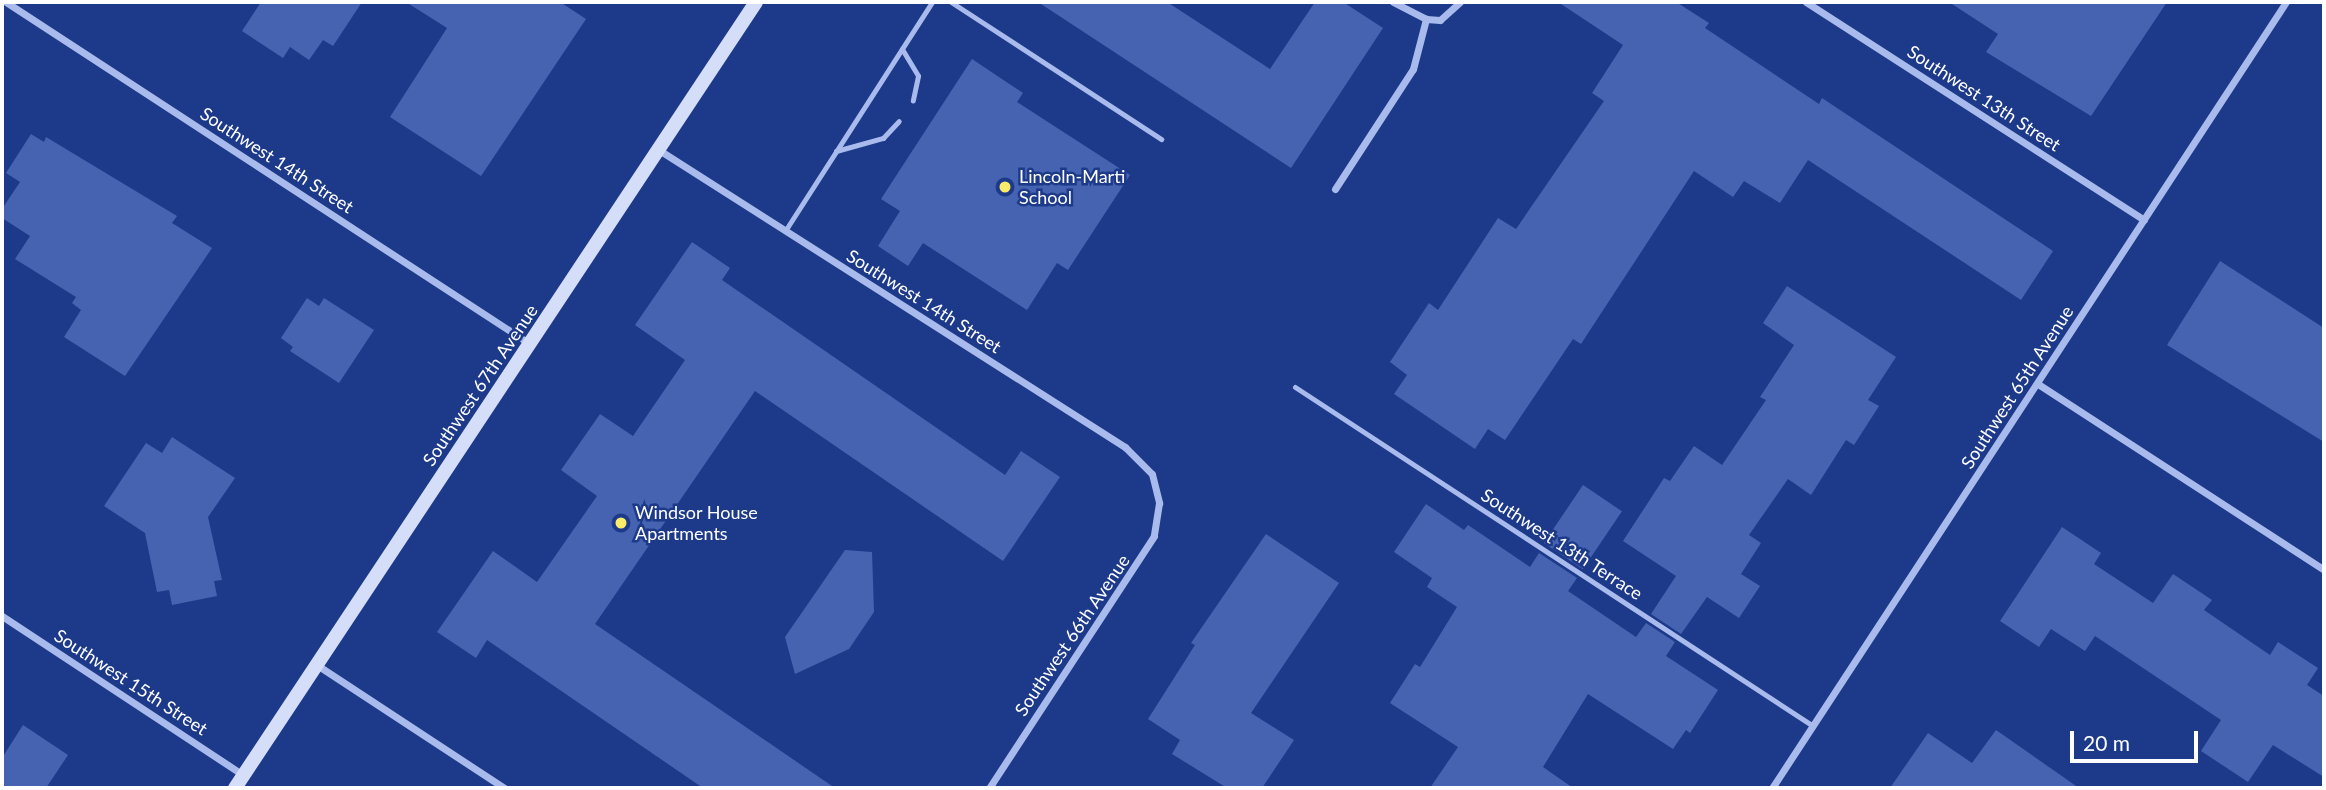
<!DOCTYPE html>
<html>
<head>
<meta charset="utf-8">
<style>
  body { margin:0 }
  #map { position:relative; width:2326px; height:790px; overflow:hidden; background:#1d3a8a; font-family:Lato,sans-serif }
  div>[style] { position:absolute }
  .building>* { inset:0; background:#4663b2; transform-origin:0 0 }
  .lane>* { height:5px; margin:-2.5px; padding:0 2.5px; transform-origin:2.5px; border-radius:2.5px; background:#a9bbec }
  .street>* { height:7px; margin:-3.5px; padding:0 3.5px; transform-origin:3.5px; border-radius:3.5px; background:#a9bbec }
  .secondary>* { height:14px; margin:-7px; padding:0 7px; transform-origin:7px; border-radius:7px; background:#d5def9 }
  .dots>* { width:19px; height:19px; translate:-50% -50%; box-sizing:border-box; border:4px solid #1d3a8a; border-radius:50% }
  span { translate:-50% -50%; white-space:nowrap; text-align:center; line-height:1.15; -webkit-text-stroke:5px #1d3a8a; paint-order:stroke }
  .street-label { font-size:18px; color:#fff }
  .poi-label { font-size:18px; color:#fff }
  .left { translate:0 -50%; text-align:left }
  .frame { position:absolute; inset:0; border:4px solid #fff; pointer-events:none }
  .scale { position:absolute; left:2070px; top:731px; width:128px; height:32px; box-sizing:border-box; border:4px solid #fff; border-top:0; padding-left:9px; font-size:21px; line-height:24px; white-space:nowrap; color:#fff; -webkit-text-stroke:5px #1d3a8a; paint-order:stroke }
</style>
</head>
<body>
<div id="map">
  <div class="building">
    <i style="clip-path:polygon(261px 2px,362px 2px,333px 46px,323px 40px,309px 60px,290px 47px,283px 58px,242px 31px)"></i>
    <i style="clip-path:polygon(406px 2px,560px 2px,586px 19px,481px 176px,390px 117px,447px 28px)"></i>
    <i style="clip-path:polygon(1038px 2px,1167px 2px,1270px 69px,1315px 2px,1343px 2px,1383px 28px,1291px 168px)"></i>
    <i style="clip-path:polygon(1558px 2px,1676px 2px,1709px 23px,1705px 28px,1819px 104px,1822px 98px,2053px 251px,2021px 300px,1808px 160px,1780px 203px,1744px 181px,1733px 197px,1694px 171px,1581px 344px,1573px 339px,1505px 440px,1488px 429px,1475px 449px,1394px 394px,1407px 375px,1390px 362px,1429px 303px,1438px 310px,1498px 218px,1516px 229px,1604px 101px,1592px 93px,1623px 45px)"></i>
    <i style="clip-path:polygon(1949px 2px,2167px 2px,2091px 116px,1986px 52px,1998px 34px)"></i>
    <i style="clip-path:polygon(972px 59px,1023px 93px,1017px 102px,1130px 175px,1068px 270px,1057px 263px,1027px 310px,923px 243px,908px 266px,878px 246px,900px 211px,881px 199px)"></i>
    <i style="clip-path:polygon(31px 134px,44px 142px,46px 137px,177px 216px,172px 223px,212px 248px,125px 376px,64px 337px,81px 310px,72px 303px,76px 297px,15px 259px,30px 236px,2px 218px,2px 209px,20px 182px,6px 173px)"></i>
    <i style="clip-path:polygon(692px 242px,730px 268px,722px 280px,1005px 475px,1021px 451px,1060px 477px,1003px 561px,755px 391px,595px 624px,835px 788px,703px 788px,487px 640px,476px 658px,437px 632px,493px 551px,537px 582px,597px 496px,561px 470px,600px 414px,633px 436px,685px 360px,635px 325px)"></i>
    <i style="clip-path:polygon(2220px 261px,2324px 328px,2324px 442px,2167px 345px)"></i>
    <i style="clip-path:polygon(1787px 286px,1896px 357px,1868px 400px,1879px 406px,1854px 445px,1846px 440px,1811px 495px,1788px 479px,1749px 535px,1761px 543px,1741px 574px,1760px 586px,1739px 618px,1707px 597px,1681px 634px,1651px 614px,1676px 576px,1623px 541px,1664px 478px,1670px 481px,1694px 446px,1722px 465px,1766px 400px,1760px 397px,1794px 345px,1763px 323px)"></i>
    <i style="clip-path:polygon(307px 298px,319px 306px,324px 298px,374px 330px,339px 383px,290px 351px,293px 347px,281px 338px)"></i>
    <i style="clip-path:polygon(172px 437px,235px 478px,208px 517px,222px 580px,214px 581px,217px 596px,172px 605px,169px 590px,157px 592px,145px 533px,104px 506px,146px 443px,162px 453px)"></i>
    <i style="left:1583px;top:485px;width:47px;height:70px;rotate:34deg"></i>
    <i style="clip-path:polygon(1426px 504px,1464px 530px,1468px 525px,1530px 567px,1539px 553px,1577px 578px,1568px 591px,1636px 637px,1646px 623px,1675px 642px,1666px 656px,1718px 690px,1690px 733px,1686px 730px,1673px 749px,1588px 694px,1543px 767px,1573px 788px,1430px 788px,1458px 747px,1390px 703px,1415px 664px,1420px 667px,1457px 607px,1427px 587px,1432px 578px,1394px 552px)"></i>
    <i style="clip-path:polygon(2062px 527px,2101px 553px,2094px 564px,2153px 603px,2173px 574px,2212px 600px,2204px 610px,2270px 655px,2278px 642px,2318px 668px,2307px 685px,2324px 696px,2324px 777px,2273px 745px,2248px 782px,2201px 751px,2221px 720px,2095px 636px,2085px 651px,2051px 629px,2039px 647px,2000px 621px)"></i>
    <i style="clip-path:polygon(1266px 534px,1339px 583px,1251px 713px,1294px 740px,1262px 788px,1227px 788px,1172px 754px,1180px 740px,1148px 719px,1195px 645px,1191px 643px)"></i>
    <i style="clip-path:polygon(845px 550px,872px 552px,874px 612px,849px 649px,795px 674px,785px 637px)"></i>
    <i style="clip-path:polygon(23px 725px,68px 755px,46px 788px,2px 788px,2px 758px)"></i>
    <i style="clip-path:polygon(1996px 730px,2079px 788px,1890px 788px,1928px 733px,1972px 763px)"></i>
  </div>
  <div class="lane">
    <i style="left:951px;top:2px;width:251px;rotate:33.1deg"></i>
    <i style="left:902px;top:49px;width:31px;rotate:59deg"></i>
    <i style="left:918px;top:76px;width:25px;rotate:102deg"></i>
    <i style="left:836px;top:151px;width:49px;rotate:-15.5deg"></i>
    <i style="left:883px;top:138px;width:23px;rotate:-47deg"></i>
    <i style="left:785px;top:231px;width:272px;rotate:-57.3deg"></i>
    <i style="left:1295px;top:387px;width:619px;rotate:33.2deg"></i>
  </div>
  <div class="street">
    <i style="left:6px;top:2px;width:626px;rotate:33.13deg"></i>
    <i style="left:1393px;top:2px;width:37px;rotate:27deg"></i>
    <i style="left:1426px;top:19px;width:14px;rotate:4deg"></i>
    <i style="left:1440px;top:20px;width:27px;rotate:-42deg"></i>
    <i style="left:1806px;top:2px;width:402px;rotate:32.8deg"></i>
    <i style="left:659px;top:150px;width:553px;rotate:32.51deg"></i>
    <i style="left:1125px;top:447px;width:38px;rotate:45deg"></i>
    <i style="left:1152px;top:474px;width:30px;rotate:76deg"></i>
    <i style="left:1159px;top:503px;width:33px;rotate:99deg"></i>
    <i style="left:1154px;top:536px;width:301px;rotate:123.2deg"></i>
    <i style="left:1335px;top:189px;width:143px;rotate:-57deg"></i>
    <i style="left:1413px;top:69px;width:52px;rotate:-75.4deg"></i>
    <i style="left:2038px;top:384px;width:341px;rotate:33deg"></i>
    <i style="left:2px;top:616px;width:289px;rotate:33.4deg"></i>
    <i style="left:317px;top:665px;width:224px;rotate:33.3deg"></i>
    <i style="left:1772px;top:788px;width:939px;rotate:-56.82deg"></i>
  </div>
  <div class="secondary">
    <i style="left:235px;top:788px;width:943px;rotate:-56.46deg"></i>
  </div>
  <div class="dots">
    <i style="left:1005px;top:187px;background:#fbeb68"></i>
    <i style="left:621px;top:523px;background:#fbeb68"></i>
  </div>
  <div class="street-label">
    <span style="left:1984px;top:98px;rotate:33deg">Southwest 13th Street</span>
    <span style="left:277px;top:160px;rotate:33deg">Southwest 14th Street</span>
    <span style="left:924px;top:301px;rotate:32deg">Southwest 14th Street</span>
    <span style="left:480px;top:385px;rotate:-56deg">Southwest 67th Avenue</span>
    <span style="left:2017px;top:387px;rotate:-57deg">Southwest 65th Avenue</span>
    <span style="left:1562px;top:544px;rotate:33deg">Southwest 13th Terrace</span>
    <span style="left:1072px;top:635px;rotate:-56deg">Southwest 66th Avenue</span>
    <span style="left:131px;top:682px;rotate:33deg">Southwest 15th Street</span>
  </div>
  <div class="poi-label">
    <span class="left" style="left:1019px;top:187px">Lincoln-Marti<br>School</span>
    <span class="left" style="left:635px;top:523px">Windsor House<br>Apartments</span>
  </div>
  <div class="frame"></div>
  <div class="scale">20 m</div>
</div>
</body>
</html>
